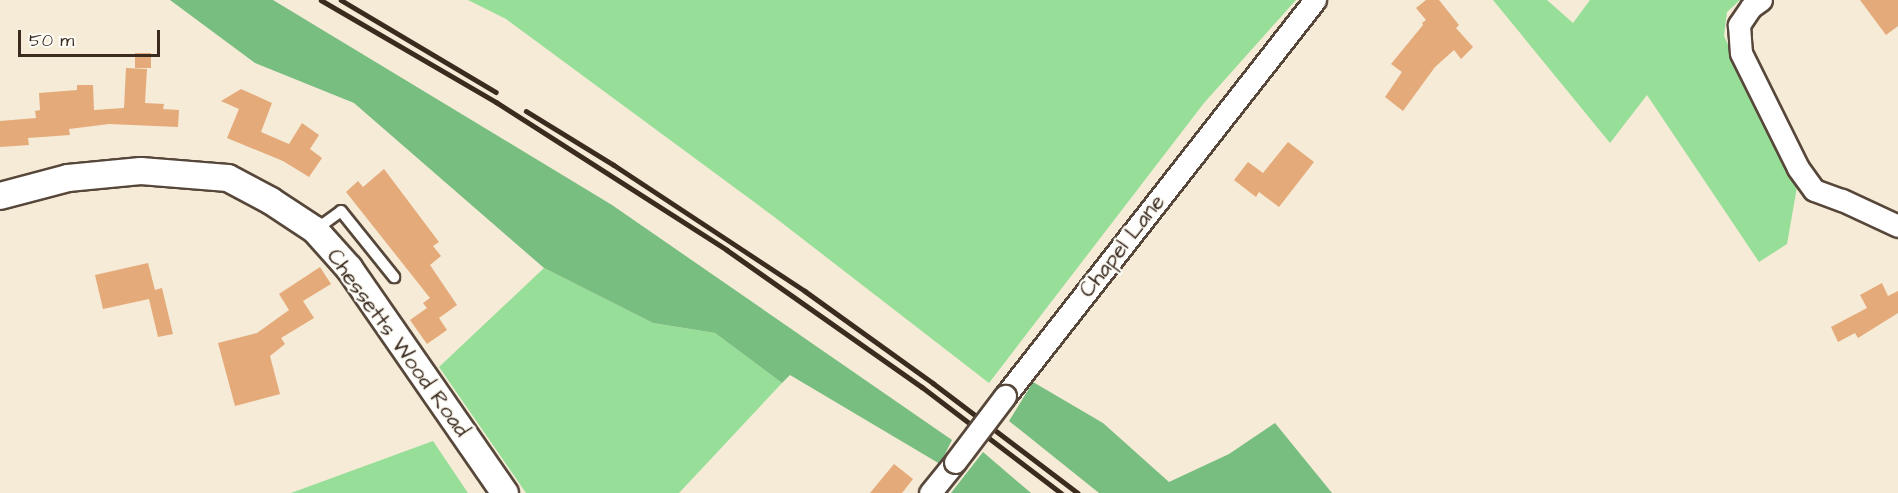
<!DOCTYPE html>
<html>
<head>
<meta charset="utf-8">
<style>
  body { margin:0 }
  #map { position:relative; width:1898px; height:493px; overflow:hidden; background:#f5ebd6; font-family:"Architects Daughter",sans-serif }
  div>[style] { position:absolute }
  .green>* { inset:0; background:#97df99 }
  .forest>* { inset:0; background:#79be81 }
  .building>* { inset:0; background:#e5aa7a; transform-origin:0 0 }
  .roads { filter:drop-shadow(2px 0 #57473a) drop-shadow(-2px 0 #57473a) drop-shadow(0 2px #57473a) drop-shadow(0 -2px #57473a) }
  .service>* { height:10px; margin:-5px; padding:0 5px; transform-origin:5px; border-radius:5px; background:#fff }
  .minor>* { height:21px; margin:-10.5px; padding:0 10.5px; transform-origin:10.5px; border-radius:10.5px; background:#fff }
  .tertiary>* { height:26px; margin:-13px; padding:0 13px; transform-origin:13px; border-radius:13px; background:#fff }
  .rail>* { height:4.5px; margin:-2.25px; padding:0 2.25px; transform-origin:2.25px; border-radius:2.25px; background:#3b2a1e }
  .bridges { filter:drop-shadow(2px 0 #57473a) drop-shadow(-2px 0 #57473a) drop-shadow(0 2px #57473a) drop-shadow(0 -2px #57473a) }
  .minor-bridge>* { height:21px; margin:-10.5px; padding:0 10.5px; transform-origin:10.5px; border-radius:10.5px; background:#fff }
  span { translate:-50% -50%; white-space:nowrap; text-align:center; line-height:1.15; -webkit-text-stroke:4.5px #fdfcf7; paint-order:stroke }
  .street-label { font-size:22px; color:#3b2a1e }
  .scale { position:absolute; left:18px; top:30px; width:142px; height:27px; box-sizing:border-box; border:3px solid #3b2a1e; border-top:0; padding-left:8px; font-size:18px; line-height:21px; white-space:nowrap; color:#3b2a1e; -webkit-text-stroke:4px #fdfcf7; paint-order:stroke }
</style>
</head>
<body>
<div id="map">
  <div class="green">
    <i style="clip-path:polygon(468px 0,1296px 0,1204px 103px,989px 383px,773px 216px,506px 19px)"></i>
    <i style="clip-path:polygon(1493px 0,1547px 0,1573px 23px,1590px 0,1740px 0,1727px 12px,1724px 36px,1797px 187px,1787px 244px,1759px 262px,1647px 95px,1610px 143px)"></i>
    <i style="clip-path:polygon(544px 268px,653px 323px,715px 333px,782px 383px,679px 493px,526px 493px,439px 367px)"></i>
    <i style="clip-path:polygon(433px 441px,468px 493px,291px 493px)"></i>
  </div>
  <div class="forest">
    <i style="clip-path:polygon(170px 0,273px 0,612px 205px,952px 440px,940px 464px,790px 375px,782px 383px,715px 333px,653px 323px,544px 268px,354px 103px,255px 63px)"></i>
    <i style="clip-path:polygon(1033px 382px,1103px 423px,1169px 482px,1229px 454px,1275px 423px,1332px 493px,1099px 493px,1009px 421px)"></i>
    <i style="clip-path:polygon(983px 452px,1031px 493px,951px 493px)"></i>
  </div>
  <div class="building">
    <i style="clip-path:polygon(1426px 0,1439px 0,1459px 25px,1456px 28px,1473px 47px,1461px 59px,1454px 50px,1435px 67px,1403px 111px,1385px 97px,1402px 72px,1391px 64px,1423px 25px,1422px 23px,1426px 20px,1416px 8px)"></i>
    <i style="clip-path:polygon(1860px 0,1898px 0,1898px 26px,1886px 35px)"></i>
    <i style="left:135px;top:53px;width:16px;height:15px"></i>
    <i style="clip-path:polygon(126px 68px,147px 69px,145px 103px,164px 104px,163px 109px,179px 110px,178px 127px,109px 124px,69px 129px,70px 135px,28px 138px,29px 145px,0 147px,0 121px,36px 118px,35px 111px,40px 110px,39px 93px,77px 90px,77px 85px,93px 85px,94px 110px,124px 108px)"></i>
    <i style="clip-path:polygon(241px 89px,272px 103px,261px 132px,289px 144px,302px 123px,319px 135px,310px 149px,322px 158px,309px 177px,283px 161px,227px 138px,239px 109px,221px 101px)"></i>
    <i style="clip-path:polygon(1288px 142px,1314px 162px,1279px 207px,1259px 192px,1256px 197px,1234px 180px,1248px 162px,1263px 173px)"></i>
    <i style="clip-path:polygon(384px 169px,439px 242px,433px 246px,441px 256px,430px 265px,457px 305px,439px 318px,447px 330px,427px 344px,410px 320px,427px 308px,423px 303px,430px 298px,346px 192px,358px 181px,363px 187px)"></i>
    <i style="clip-path:polygon(148px 263px,155px 290px,162px 288px,173px 334px,158px 337px,149px 299px,103px 309px,95px 275px)"></i>
    <i style="clip-path:polygon(320px 267px,331px 284px,303px 301px,314px 318px,281px 338px,285px 344px,270px 356px,280px 394px,235px 406px,218px 343px,257px 333px,289px 310px,279px 294px)"></i>
    <i style="clip-path:polygon(1882px 283px,1888px 296px,1898px 291px,1898px 313px,1858px 338px,1855px 333px,1838px 342px,1831px 327px,1867px 308px,1860px 295px)"></i>
    <i style="clip-path:polygon(894px 464px,913px 479px,902px 493px,870px 493px)"></i>
  </div>
  <div class="roads">
    <div class="service">
      <i style="left:315px;top:230px;width:32px;rotate:-36deg"></i>
      <i style="left:341px;top:211px;width:85px;rotate:51.2deg"></i>
    </div>
    <div class="minor">
      <i style="left:1761px;top:0;width:12px;rotate:145deg"></i>
      <i style="left:1751px;top:7px;width:22px;rotate:124deg"></i>
      <i style="left:1739px;top:25px;width:28px;rotate:86deg"></i>
      <i style="left:1741px;top:53px;width:128px;rotate:63.6deg"></i>
      <i style="left:1798px;top:168px;width:27px;rotate:54deg"></i>
      <i style="left:1814px;top:190px;width:30px;rotate:20deg"></i>
      <i style="left:1842px;top:200px;width:62px;rotate:24.9deg"></i>
      <i style="left:1005px;top:396px;width:503px;rotate:-51.95deg"></i>
      <i style="left:930px;top:493px;width:40px;rotate:-51deg"></i>
    </div>
    <div class="tertiary">
      <i style="left:0;top:196px;width:70px;rotate:-14.8deg"></i>
      <i style="left:68px;top:178px;width:73px;rotate:-5.5deg"></i>
      <i style="left:141px;top:171px;width:87px;rotate:4.6deg"></i>
      <i style="left:228px;top:178px;width:49px;rotate:28.1deg"></i>
      <i style="left:271px;top:201px;width:53px;rotate:33.4deg"></i>
      <i style="left:315px;top:230px;width:51px;rotate:48.2deg"></i>
      <i style="left:349px;top:268px;width:274px;rotate:55.3deg"></i>
    </div>
  </div>
  <div class="rail">
    <i style="left:321px;top:0;width:203px;rotate:30.2deg"></i>
    <i style="left:496px;top:102px;width:274px;rotate:32.6deg"></i>
    <i style="left:727px;top:250px;width:238px;rotate:35.1deg"></i>
    <i style="left:922px;top:387px;width:175px;rotate:37.3deg"></i>
    <i style="left:341px;top:0;width:180px;rotate:30.7deg"></i>
    <i style="left:526px;top:111px;width:103px;rotate:31.5deg"></i>
    <i style="left:614px;top:165px;width:229px;rotate:33.4deg"></i>
    <i style="left:805px;top:291px;width:158px;rotate:35.7deg"></i>
    <i style="left:933px;top:383px;width:182px;rotate:37.2deg"></i>
  </div>
  <div class="bridges">
    <div class="minor-bridge">
      <i style="left:955px;top:462px;width:83px;rotate:-52.9deg"></i>
    </div>
  </div>
  <div class="street-label">
    <span style="left:1122px;top:246px;rotate:-52deg">Chapel Lane</span>
    <span style="left:398px;top:343px;rotate:54deg">Chessetts Wood Road</span>
  </div>
  <div class="scale">50 m</div>
</div>
</body>
</html>
